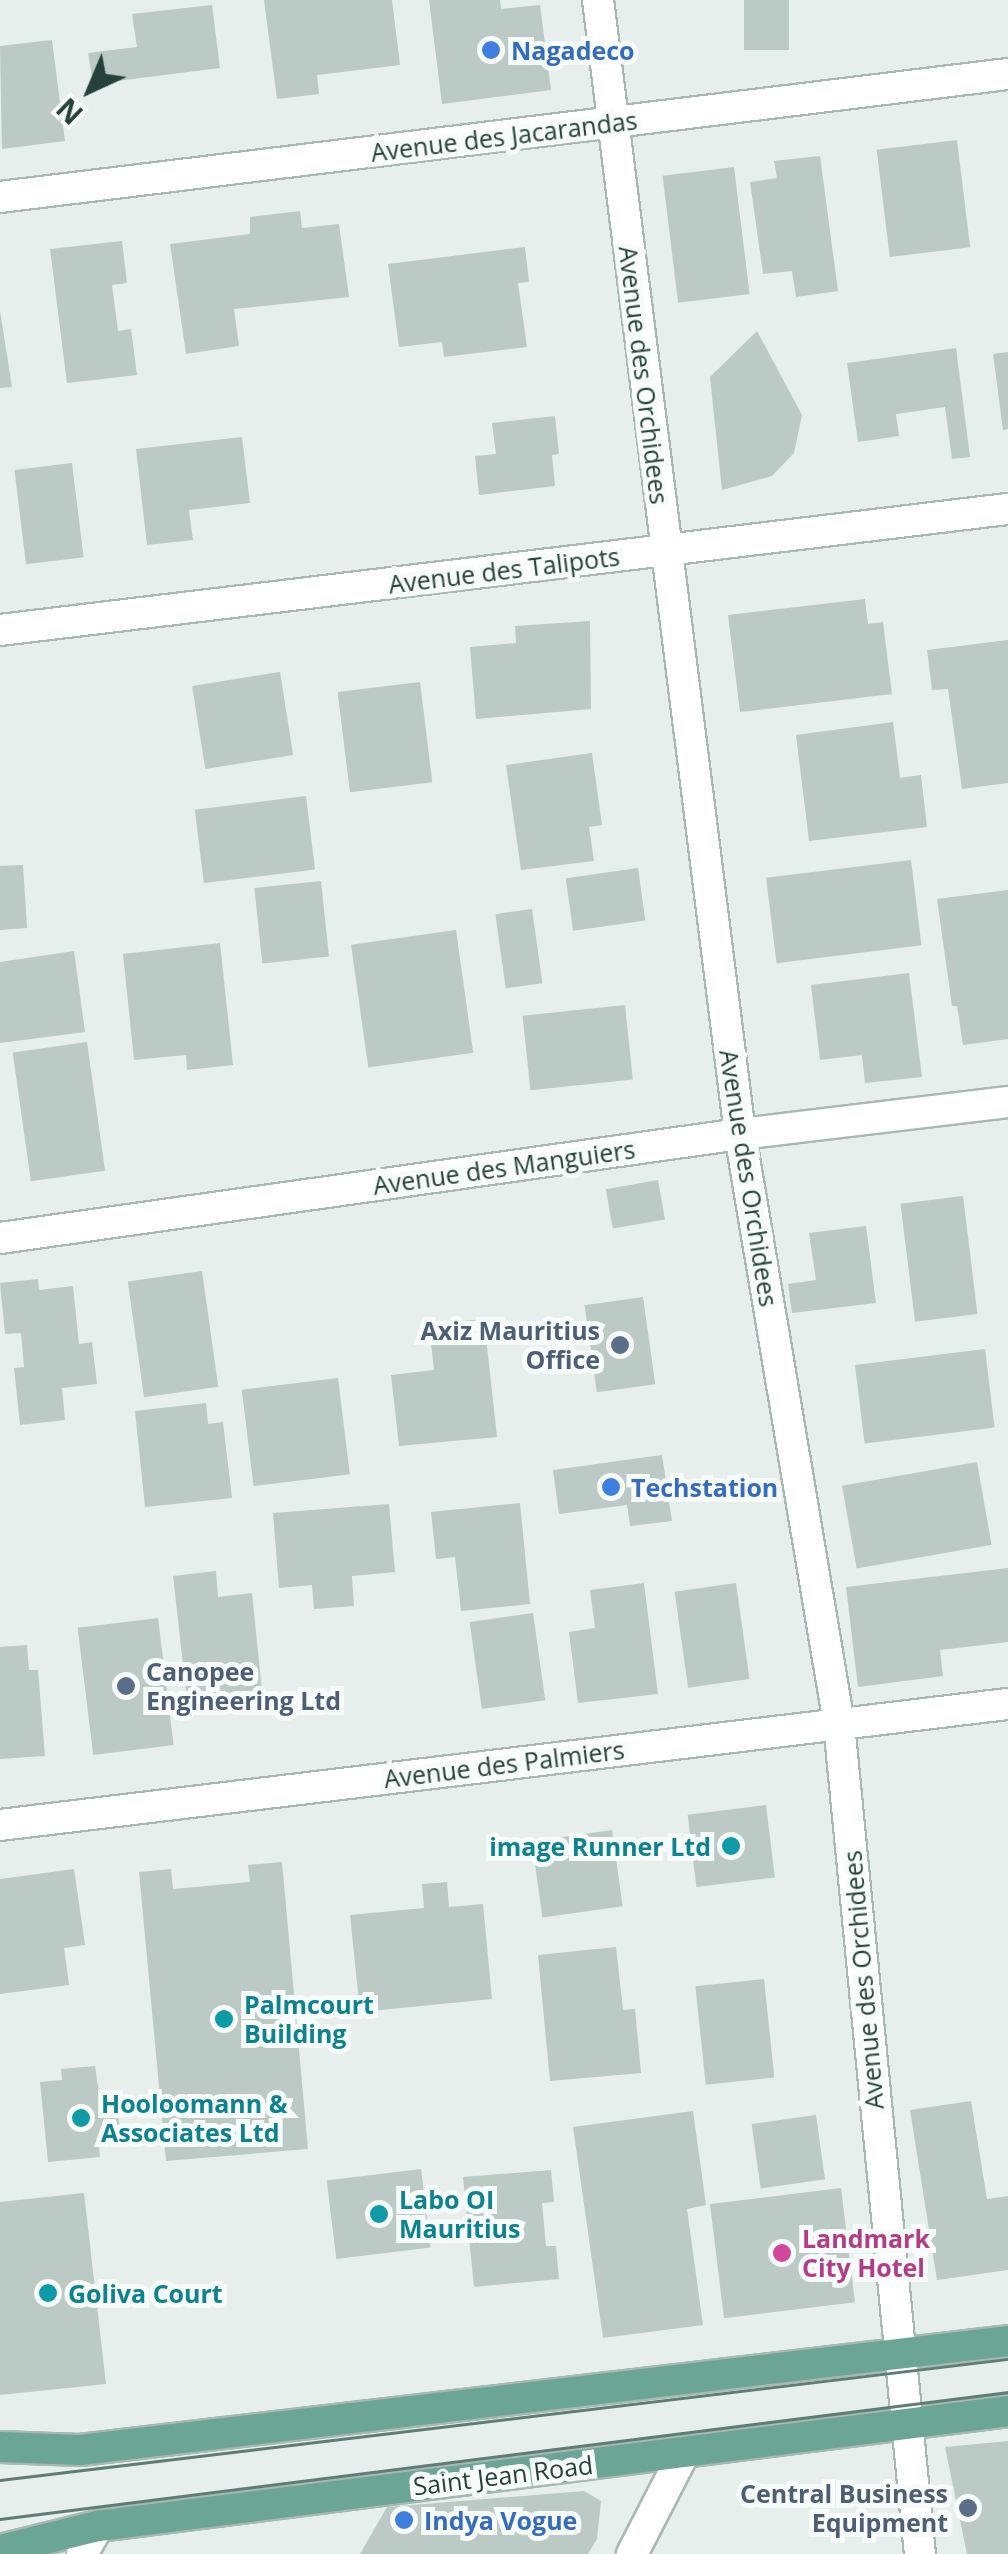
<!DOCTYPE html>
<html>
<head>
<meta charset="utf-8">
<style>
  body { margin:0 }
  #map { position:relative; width:1008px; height:2554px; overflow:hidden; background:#e6efeb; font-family:"Open Sans",sans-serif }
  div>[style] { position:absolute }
  .building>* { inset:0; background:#bbcac4; transform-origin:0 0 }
  .roads { filter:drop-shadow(2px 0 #a8b8b2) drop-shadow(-2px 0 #a8b8b2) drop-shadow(0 2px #a8b8b2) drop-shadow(0 -2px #a8b8b2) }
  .minor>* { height:30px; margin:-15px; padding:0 15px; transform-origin:15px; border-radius:15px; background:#fff }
  .major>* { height:30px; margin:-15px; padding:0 15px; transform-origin:15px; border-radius:15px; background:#6aa596 }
  .tram>* { height:2.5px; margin:-1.25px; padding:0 1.25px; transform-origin:1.25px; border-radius:1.25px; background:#5f7d75 }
  .dots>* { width:28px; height:28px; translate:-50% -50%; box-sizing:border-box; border:5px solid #f7fbf9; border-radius:50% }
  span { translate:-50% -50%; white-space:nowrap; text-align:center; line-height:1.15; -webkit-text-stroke:10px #f7fbf9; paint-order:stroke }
  .shop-label { font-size:25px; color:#366cbe; font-weight:700 }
  .left { translate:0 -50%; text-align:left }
  .street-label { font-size:25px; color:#24423a }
  .service-label { font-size:25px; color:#4e5e75; font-weight:700 }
  .right { translate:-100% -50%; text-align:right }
  .culture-label { font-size:25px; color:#0d838f; font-weight:700 }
  .hotel-label { font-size:25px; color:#b23c85; font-weight:700 }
  .north { position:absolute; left:40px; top:40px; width:100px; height:100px; -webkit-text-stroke:8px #f7fbf9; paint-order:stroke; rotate:224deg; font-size:28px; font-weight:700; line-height:40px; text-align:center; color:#24423a }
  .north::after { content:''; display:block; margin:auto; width:35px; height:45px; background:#24423a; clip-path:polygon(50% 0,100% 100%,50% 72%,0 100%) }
</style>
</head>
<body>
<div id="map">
  <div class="building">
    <i style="clip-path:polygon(264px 0,392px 0,400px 65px,317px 75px,319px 94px,277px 99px)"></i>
    <i style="clip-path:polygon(429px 0,500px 0,501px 9px,540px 5px,551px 90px,442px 104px)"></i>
    <i style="left:744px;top:0;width:45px;height:50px"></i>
    <i style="clip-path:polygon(212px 5px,220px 68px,93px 84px,88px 53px,137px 47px,132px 14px)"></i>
    <i style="clip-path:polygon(52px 40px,65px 141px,2px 149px,0 46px)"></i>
    <i style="left:957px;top:140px;width:108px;height:81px;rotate:83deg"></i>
    <i style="clip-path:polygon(820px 156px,838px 291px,796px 297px,792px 271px,763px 274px,750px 182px,777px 178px,774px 161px)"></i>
    <i style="left:734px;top:167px;width:128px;height:72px;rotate:83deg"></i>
    <i style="clip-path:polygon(300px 211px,302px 228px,339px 224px,349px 297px,234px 309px,239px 346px,186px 354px,170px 244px,250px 234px,250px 217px)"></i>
    <i style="clip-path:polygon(122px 241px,127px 283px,112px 285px,118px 331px,131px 329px,137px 375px,67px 383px,50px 249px)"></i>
    <i style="clip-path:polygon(525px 247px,529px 282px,518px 283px,527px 347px,444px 357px,442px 342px,399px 347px,388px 264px)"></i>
    <i style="clip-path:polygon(0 311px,12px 387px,0 388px)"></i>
    <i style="clip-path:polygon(757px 331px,802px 415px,794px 453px,772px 476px,722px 490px,710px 377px)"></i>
    <i style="clip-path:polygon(956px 348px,970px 457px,952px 459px,945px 407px,896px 414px,899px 436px,858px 442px,847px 363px)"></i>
    <i style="clip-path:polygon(1008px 352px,1008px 429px,1003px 430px,993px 354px)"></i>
    <i style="clip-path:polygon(555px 416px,559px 454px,552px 455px,555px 486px,479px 495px,475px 456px,496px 454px,492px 423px)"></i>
    <i style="clip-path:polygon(242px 437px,250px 503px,189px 510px,193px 540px,147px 545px,136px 449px)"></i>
    <i style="left:72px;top:463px;width:95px;height:58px;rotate:83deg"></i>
    <i style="clip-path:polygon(865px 599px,868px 624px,883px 622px,892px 694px,740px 712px,728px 615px)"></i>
    <i style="clip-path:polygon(590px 621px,591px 709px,476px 719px,470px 647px,516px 643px,515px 626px)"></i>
    <i style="clip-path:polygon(1008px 640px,1008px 783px,962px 789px,948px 689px,932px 690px,927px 650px)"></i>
    <i style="left:280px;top:672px;width:84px;height:89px;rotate:81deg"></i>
    <i style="left:420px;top:682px;width:101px;height:83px;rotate:83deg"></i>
    <i style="clip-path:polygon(893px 722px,900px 778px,921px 775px,927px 827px,809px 841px,796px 735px)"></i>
    <i style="clip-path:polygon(592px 753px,602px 825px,589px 827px,594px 861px,521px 870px,506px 765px)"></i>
    <i style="left:306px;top:796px;width:74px;height:112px;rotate:83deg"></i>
    <i style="left:911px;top:860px;width:86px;height:146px;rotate:83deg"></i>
    <i style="clip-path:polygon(23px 865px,27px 928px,0 930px,0 866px)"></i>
    <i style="left:638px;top:868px;width:53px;height:73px;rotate:82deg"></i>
    <i style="left:321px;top:881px;width:76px;height:67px;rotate:84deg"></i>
    <i style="clip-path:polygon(1008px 890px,1008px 1039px,963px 1045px,957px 1006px,952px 1006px,937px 899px)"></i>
    <i style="left:532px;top:909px;width:75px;height:37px;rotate:82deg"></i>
    <i style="left:456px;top:930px;width:124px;height:106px;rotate:82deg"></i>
    <i style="clip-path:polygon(220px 943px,233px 1065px,187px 1070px,186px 1055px,134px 1060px,123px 954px)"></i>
    <i style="clip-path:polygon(74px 951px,85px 1032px,0 1043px,0 962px)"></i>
    <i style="clip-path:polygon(909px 973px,922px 1077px,865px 1083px,862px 1055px,820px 1060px,811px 985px)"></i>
    <i style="left:625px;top:1005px;width:75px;height:103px;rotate:84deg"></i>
    <i style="left:87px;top:1042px;width:130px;height:75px;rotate:82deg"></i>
    <i style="left:658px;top:1180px;width:40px;height:53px;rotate:80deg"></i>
    <i style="left:963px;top:1196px;width:119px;height:63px;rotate:83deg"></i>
    <i style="clip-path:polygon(866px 1226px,876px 1303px,792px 1313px,788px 1284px,816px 1280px,809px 1233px)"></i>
    <i style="left:202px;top:1271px;width:117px;height:75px;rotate:82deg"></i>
    <i style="clip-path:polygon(38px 1279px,39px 1290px,73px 1286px,79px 1344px,92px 1342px,97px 1384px,62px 1388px,65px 1420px,20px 1425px,14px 1368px,24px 1367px,21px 1333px,5px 1334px,0 1283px)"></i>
    <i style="left:643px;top:1297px;width:88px;height:59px;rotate:82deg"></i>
    <i style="clip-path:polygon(484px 1319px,497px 1437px,399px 1446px,391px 1375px,434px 1370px,429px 1324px)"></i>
    <i style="left:985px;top:1349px;width:79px;height:131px;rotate:83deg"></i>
    <i style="left:338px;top:1378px;width:97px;height:97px;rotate:83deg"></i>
    <i style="clip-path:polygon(206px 1403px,208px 1424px,223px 1422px,232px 1498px,145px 1507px,135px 1411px)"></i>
    <i style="clip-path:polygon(662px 1455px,672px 1521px,630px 1526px,627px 1505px,559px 1514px,553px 1470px)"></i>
    <i style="left:977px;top:1462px;width:84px;height:137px;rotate:80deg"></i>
    <i style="clip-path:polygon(520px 1503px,530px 1604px,461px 1611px,455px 1557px,436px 1559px,431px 1512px)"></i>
    <i style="clip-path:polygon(389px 1504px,395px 1572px,352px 1576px,354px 1606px,314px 1609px,312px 1585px,279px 1588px,273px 1513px)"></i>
    <i style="clip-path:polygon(1008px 1568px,1008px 1642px,940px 1650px,943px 1676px,858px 1687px,846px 1587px)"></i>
    <i style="clip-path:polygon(216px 1571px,218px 1597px,252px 1593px,263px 1701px,188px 1709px,173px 1576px)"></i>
    <i style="clip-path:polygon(644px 1583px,658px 1694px,578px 1703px,569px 1632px,595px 1628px,590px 1590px)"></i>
    <i style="left:736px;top:1583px;width:97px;height:62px;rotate:82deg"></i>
    <i style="left:533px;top:1613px;width:88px;height:64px;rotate:82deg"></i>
    <i style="left:158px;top:1618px;width:128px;height:81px;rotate:83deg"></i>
    <i style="clip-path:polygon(27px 1645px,29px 1670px,38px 1670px,45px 1756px,0 1759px,0 1647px)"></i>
    <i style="left:766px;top:1805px;width:73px;height:79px;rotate:83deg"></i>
    <i style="left:612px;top:1830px;width:77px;height:81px;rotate:82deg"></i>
    <i style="clip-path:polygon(282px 1862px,308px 2149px,166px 2161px,139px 1872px,171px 1869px,173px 1889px,250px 1882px,248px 1865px)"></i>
    <i style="clip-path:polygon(74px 1869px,85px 1945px,64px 1948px,69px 1985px,0 1994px,0 1879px)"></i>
    <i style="clip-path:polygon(447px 1882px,449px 1907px,483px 1904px,492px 1999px,360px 2012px,350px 1915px,424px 1908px,422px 1884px)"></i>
    <i style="clip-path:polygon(616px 1947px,623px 2010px,635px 2009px,641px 2073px,550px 2081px,538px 1955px)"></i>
    <i style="left:764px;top:1979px;width:99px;height:69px;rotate:84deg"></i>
    <i style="clip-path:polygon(95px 2066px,99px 2093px,116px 2091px,121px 2142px,99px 2145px,100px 2157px,48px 2162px,40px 2082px,62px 2080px,61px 2069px)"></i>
    <i style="clip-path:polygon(971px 2101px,987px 2199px,1008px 2196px,1008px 2270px,937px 2280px,910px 2110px)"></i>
    <i style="clip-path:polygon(693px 2111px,706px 2205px,687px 2209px,703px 2325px,603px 2338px,573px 2127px)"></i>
    <i style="left:816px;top:2115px;width:65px;height:65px;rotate:82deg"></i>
    <i style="left:421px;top:2169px;width:79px;height:95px;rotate:83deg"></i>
    <i style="clip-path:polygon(551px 2170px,554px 2202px,542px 2203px,546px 2246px,556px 2246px,559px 2279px,474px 2287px,463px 2177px)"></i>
    <i style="left:841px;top:2188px;width:115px;height:132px;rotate:83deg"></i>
    <i style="clip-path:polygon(84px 2193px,106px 2384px,0 2395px,0 2202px)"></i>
    <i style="clip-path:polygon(1008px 2441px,1008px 2554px,967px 2554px,945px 2447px)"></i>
    <i style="clip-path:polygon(584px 2491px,601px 2501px,597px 2539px,588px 2554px,360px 2554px,387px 2507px)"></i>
  </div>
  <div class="roads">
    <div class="minor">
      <i style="left:598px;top:0;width:1143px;rotate:82.86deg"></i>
      <i style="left:740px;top:1134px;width:598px;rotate:80.47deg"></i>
      <i style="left:839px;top:1724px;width:834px;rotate:84.43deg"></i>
      <i style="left:0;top:197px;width:1015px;rotate:-6.96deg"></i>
      <i style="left:0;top:630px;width:1015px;rotate:-6.85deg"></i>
      <i style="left:0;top:1238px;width:747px;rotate:-8deg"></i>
      <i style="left:740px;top:1134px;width:270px;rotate:-6.8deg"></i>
      <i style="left:0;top:1825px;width:1015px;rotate:-6.85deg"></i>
      <i style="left:82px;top:2554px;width:32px;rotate:-60deg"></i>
      <i style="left:632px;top:2554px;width:114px;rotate:-62.8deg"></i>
    </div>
    <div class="major">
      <i style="left:0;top:2447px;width:80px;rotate:2.1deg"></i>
      <i style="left:80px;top:2450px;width:934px;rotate:-6.7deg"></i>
      <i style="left:0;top:2550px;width:101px;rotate:-13.8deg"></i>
      <i style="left:98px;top:2526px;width:917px;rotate:-7.2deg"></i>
    </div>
  </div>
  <div class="tram">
    <i style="left:0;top:2480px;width:1015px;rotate:-6.85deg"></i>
    <i style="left:0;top:2519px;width:1016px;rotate:-7.18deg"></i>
  </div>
  <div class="dots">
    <i style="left:491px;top:50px;background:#3f7fe0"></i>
    <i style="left:620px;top:1345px;background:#5c6f8a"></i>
    <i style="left:611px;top:1487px;background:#3f7fe0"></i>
    <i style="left:126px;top:1686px;background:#5c6f8a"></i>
    <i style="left:731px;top:1846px;background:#0f9aa8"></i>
    <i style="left:224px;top:2019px;background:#0f9aa8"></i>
    <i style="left:81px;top:2118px;background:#0f9aa8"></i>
    <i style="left:379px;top:2214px;background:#0f9aa8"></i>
    <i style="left:782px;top:2253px;background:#d1479c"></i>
    <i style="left:48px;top:2293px;background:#0f9aa8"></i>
    <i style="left:968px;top:2508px;background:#5c6f8a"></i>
    <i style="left:404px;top:2520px;background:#3f7fe0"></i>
  </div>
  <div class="shop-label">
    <span class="left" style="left:511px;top:50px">Nagadeco</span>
    <span class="left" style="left:631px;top:1487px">Techstation</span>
    <span class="left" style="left:424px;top:2520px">Indya Vogue</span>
  </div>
  <div class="street-label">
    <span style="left:504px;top:136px;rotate:-7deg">Avenue des Jacarandas</span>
    <span style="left:644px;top:375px;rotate:83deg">Avenue des Orchidees</span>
    <span style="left:504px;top:570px;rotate:-7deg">Avenue des Talipots</span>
    <span style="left:504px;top:1167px;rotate:-8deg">Avenue des Manguiers</span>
    <span style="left:749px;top:1178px;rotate:81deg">Avenue des Orchidees</span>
    <span style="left:504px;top:1764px;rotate:-7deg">Avenue des Palmiers</span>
    <span style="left:863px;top:1980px;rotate:-95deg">Avenue des Orchidees</span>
    <span style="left:503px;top:2475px;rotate:-7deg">Saint Jean Road</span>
  </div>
  <div class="service-label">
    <span class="right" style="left:600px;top:1345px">Axiz Mauritius<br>Office</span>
    <span class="left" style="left:146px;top:1686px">Canopee<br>Engineering Ltd</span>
    <span class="right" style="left:948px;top:2508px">Central Business<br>Equipment</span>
  </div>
  <div class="culture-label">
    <span class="right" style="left:711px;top:1846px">image Runner Ltd</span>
    <span class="left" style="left:244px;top:2019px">Palmcourt<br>Building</span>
    <span class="left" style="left:101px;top:2118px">Hooloomann &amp;<br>Associates Ltd</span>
    <span class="left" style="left:399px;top:2214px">Labo OI<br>Mauritius</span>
    <span class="left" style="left:68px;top:2293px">Goliva Court</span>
  </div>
  <div class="hotel-label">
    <span class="left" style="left:802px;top:2253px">Landmark<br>City Hotel</span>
  </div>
  <div class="north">N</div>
</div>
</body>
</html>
